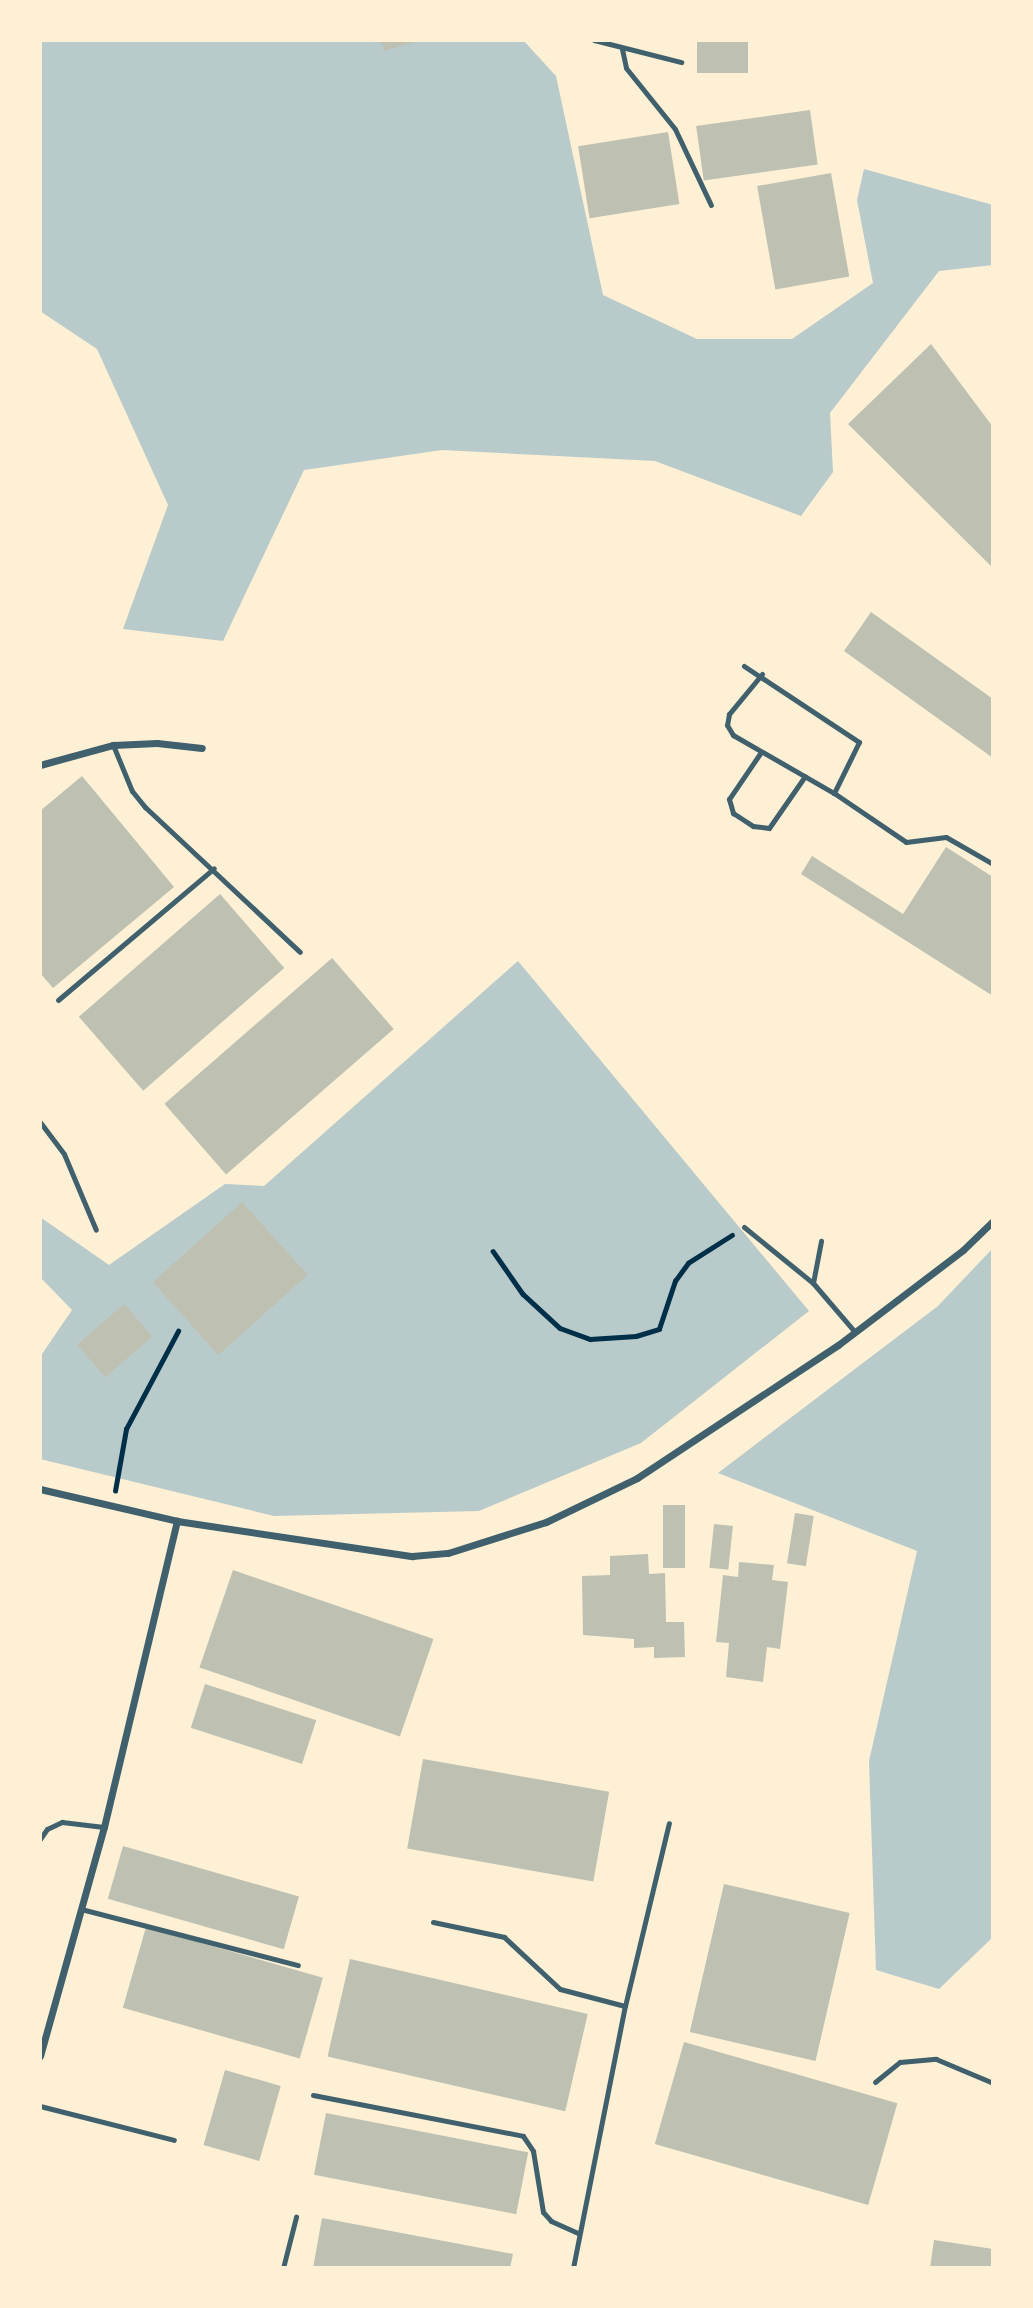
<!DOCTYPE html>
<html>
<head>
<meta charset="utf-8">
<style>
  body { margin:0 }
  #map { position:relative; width:1033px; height:2308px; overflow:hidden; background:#fdf0d5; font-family:Spectral,serif }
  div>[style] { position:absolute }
  .green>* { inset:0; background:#b9caca }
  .building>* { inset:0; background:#bec0b2; transform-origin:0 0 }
  .path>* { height:4.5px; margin:-2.25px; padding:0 2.25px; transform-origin:2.25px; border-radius:2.25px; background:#003049 }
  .service>* { height:5px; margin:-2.5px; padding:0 2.5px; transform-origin:2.5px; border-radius:2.5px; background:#3f606c }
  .minor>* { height:7px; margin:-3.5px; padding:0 3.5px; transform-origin:3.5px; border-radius:3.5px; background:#3f606c }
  span { translate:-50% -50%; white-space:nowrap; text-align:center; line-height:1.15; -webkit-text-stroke:5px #fdf0d5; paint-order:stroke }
  .frame { position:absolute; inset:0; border:42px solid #fdf0d5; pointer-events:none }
</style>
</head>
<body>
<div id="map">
  <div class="green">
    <i style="clip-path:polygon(40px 40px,523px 40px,556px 76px,603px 295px,697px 339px,792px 339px,873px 283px,857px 200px,864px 169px,993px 205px,993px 265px,939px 271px,830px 413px,833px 472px,801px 516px,655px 461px,442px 450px,304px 470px,223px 641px,123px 629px,168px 505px,97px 349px,40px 311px)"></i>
    <i style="clip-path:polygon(518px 961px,809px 1311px,641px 1443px,479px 1511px,274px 1516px,40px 1459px,40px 1357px,72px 1310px,40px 1277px,40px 1217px,109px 1265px,225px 1184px,264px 1186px)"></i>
    <i style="clip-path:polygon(993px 1248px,993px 1937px,939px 1989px,876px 1970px,869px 1761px,917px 1551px,718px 1473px,938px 1306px)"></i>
  </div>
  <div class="building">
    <i style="clip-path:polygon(381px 40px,418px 40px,418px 41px,384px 51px)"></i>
    <i style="left:697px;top:40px;width:51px;height:33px"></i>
    <i style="left:810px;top:110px;width:55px;height:115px;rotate:82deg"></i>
    <i style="left:668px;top:132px;width:73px;height:91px;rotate:81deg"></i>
    <i style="left:831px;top:173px;width:105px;height:75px;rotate:80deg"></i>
    <i style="clip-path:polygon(931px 344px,993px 427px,993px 568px,848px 424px)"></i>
    <i style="clip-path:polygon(871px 612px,993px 699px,993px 758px,844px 651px)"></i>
    <i style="clip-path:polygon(82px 776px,174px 887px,53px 988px,40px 973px,40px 811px)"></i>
    <i style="clip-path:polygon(946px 847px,993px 877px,993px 996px,801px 874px,812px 856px,903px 914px)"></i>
    <i style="left:220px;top:894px;width:98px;height:187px;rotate:49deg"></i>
    <i style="left:332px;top:958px;width:94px;height:222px;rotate:49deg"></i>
    <i style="left:242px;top:1202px;width:98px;height:120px;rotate:48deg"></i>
    <i style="left:124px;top:1304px;width:43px;height:62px;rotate:49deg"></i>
    <i style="left:663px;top:1505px;width:22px;height:63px"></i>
    <i style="left:795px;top:1513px;width:19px;height:51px;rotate:9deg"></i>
    <i style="left:714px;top:1524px;width:19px;height:44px;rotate:6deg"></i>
    <i style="clip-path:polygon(648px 1554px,649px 1574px,665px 1573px,666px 1622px,684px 1622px,685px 1657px,654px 1658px,654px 1647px,634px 1648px,634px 1639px,583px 1635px,582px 1576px,610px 1575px,610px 1556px)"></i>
    <i style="clip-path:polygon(739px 1562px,774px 1565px,772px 1580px,788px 1582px,780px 1649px,767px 1647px,763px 1682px,726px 1677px,729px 1643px,716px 1642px,723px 1575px,738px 1577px)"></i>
    <i style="left:233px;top:1570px;width:212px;height:103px;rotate:19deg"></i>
    <i style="left:205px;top:1684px;width:117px;height:46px;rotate:18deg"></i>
    <i style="left:423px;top:1759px;width:189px;height:91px;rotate:10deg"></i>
    <i style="left:123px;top:1846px;width:183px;height:55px;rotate:16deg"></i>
    <i style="left:724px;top:1884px;width:129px;height:152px;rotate:13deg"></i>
    <i style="left:146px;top:1927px;width:184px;height:84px;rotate:16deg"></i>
    <i style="left:350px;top:1959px;width:244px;height:100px;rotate:13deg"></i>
    <i style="left:684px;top:2042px;width:222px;height:106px;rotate:16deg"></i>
    <i style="left:225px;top:2070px;width:58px;height:78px;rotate:16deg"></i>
    <i style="left:326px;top:2113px;width:206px;height:63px;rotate:11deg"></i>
    <i style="clip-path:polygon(322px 2218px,513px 2254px,510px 2268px,313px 2268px)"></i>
    <i style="clip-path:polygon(934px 2240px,993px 2249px,993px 2268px,930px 2268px)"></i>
  </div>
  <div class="path">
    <i style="left:493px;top:1251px;width:52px;rotate:55.1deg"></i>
    <i style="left:523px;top:1294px;width:50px;rotate:42.6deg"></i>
    <i style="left:560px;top:1328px;width:32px;rotate:20deg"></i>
    <i style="left:590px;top:1339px;width:46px;rotate:-3.7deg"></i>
    <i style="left:636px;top:1336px;width:24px;rotate:-17deg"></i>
    <i style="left:659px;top:1329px;width:51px;rotate:-71.6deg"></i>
    <i style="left:675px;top:1281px;width:22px;rotate:-54deg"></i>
    <i style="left:688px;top:1263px;width:52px;rotate:-32.5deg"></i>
    <i style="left:115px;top:1491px;width:63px;rotate:-79.9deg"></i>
    <i style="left:126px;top:1429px;width:111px;rotate:-62deg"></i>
  </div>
  <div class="service">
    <i style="left:594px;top:40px;width:90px;rotate:14.2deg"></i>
    <i style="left:622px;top:49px;width:19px;rotate:78deg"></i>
    <i style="left:626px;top:68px;width:78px;rotate:51.2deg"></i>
    <i style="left:675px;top:129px;width:84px;rotate:64.7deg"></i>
    <i style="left:744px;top:666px;width:138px;rotate:33.5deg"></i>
    <i style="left:859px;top:742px;width:57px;rotate:116.1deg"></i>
    <i style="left:762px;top:674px;width:52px;rotate:129.5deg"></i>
    <i style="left:729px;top:714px;width:11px;rotate:100deg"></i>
    <i style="left:727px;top:725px;width:12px;rotate:59deg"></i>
    <i style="left:733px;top:735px;width:116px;rotate:29.9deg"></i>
    <i style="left:834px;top:793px;width:87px;rotate:34.2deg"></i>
    <i style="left:906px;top:842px;width:40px;rotate:-7.1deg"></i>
    <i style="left:946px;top:837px;width:54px;rotate:29.9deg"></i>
    <i style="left:113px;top:745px;width:50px;rotate:67.6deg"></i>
    <i style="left:132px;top:791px;width:21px;rotate:51deg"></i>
    <i style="left:145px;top:807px;width:212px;rotate:43.1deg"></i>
    <i style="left:761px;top:752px;width:57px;rotate:124.2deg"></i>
    <i style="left:729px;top:799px;width:15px;rotate:74deg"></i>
    <i style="left:733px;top:813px;width:24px;rotate:33deg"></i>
    <i style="left:753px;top:826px;width:16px;rotate:7deg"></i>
    <i style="left:769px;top:828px;width:63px;rotate:-55.3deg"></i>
    <i style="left:58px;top:1000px;width:204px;rotate:-40.2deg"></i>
    <i style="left:40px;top:1122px;width:40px;rotate:53deg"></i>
    <i style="left:64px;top:1154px;width:82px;rotate:67.2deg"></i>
    <i style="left:744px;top:1227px;width:89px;rotate:39.1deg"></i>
    <i style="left:813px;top:1283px;width:65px;rotate:49.4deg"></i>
    <i style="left:813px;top:1283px;width:43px;rotate:-79.2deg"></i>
    <i style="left:40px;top:1839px;width:12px;rotate:-55deg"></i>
    <i style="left:47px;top:1829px;width:17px;rotate:-25deg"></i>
    <i style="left:62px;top:1822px;width:42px;rotate:6.8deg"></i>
    <i style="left:81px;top:1909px;width:224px;rotate:14.5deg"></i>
    <i style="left:433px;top:1922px;width:73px;rotate:11.9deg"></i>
    <i style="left:504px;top:1937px;width:76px;rotate:42.9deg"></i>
    <i style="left:560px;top:1989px;width:67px;rotate:14.7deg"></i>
    <i style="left:875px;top:2082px;width:32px;rotate:-39deg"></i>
    <i style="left:900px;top:2062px;width:36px;rotate:-5deg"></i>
    <i style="left:936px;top:2059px;width:62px;rotate:22.8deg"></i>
    <i style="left:313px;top:2095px;width:214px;rotate:11deg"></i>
    <i style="left:523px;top:2136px;width:18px;rotate:56deg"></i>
    <i style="left:533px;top:2151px;width:62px;rotate:80.7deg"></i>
    <i style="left:543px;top:2212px;width:12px;rotate:48deg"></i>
    <i style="left:551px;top:2221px;width:30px;rotate:24deg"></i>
    <i style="left:40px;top:2106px;width:138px;rotate:14.2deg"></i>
    <i style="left:283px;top:2268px;width:53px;rotate:-75.7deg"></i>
    <i style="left:573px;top:2268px;width:267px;rotate:-78.8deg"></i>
    <i style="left:625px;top:2006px;width:188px;rotate:-76.5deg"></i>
  </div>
  <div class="minor">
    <i style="left:40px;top:765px;width:76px;rotate:-15.3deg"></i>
    <i style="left:113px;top:745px;width:44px;rotate:-2.6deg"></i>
    <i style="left:157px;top:743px;width:45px;rotate:6.3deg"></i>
    <i style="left:40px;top:1489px;width:141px;rotate:13.1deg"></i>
    <i style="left:177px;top:1521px;width:238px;rotate:8.5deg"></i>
    <i style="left:412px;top:1556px;width:36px;rotate:-5deg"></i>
    <i style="left:448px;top:1553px;width:103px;rotate:-17.6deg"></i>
    <i style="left:546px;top:1522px;width:101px;rotate:-25.8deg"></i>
    <i style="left:637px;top:1478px;width:241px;rotate:-33.5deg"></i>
    <i style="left:838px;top:1345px;width:157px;rotate:-37.2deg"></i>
    <i style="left:963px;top:1250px;width:42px;rotate:-44deg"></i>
    <i style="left:40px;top:2056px;width:238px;rotate:-74.4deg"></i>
    <i style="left:104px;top:1827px;width:315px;rotate:-76.6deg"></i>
  </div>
  <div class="frame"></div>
</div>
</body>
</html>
